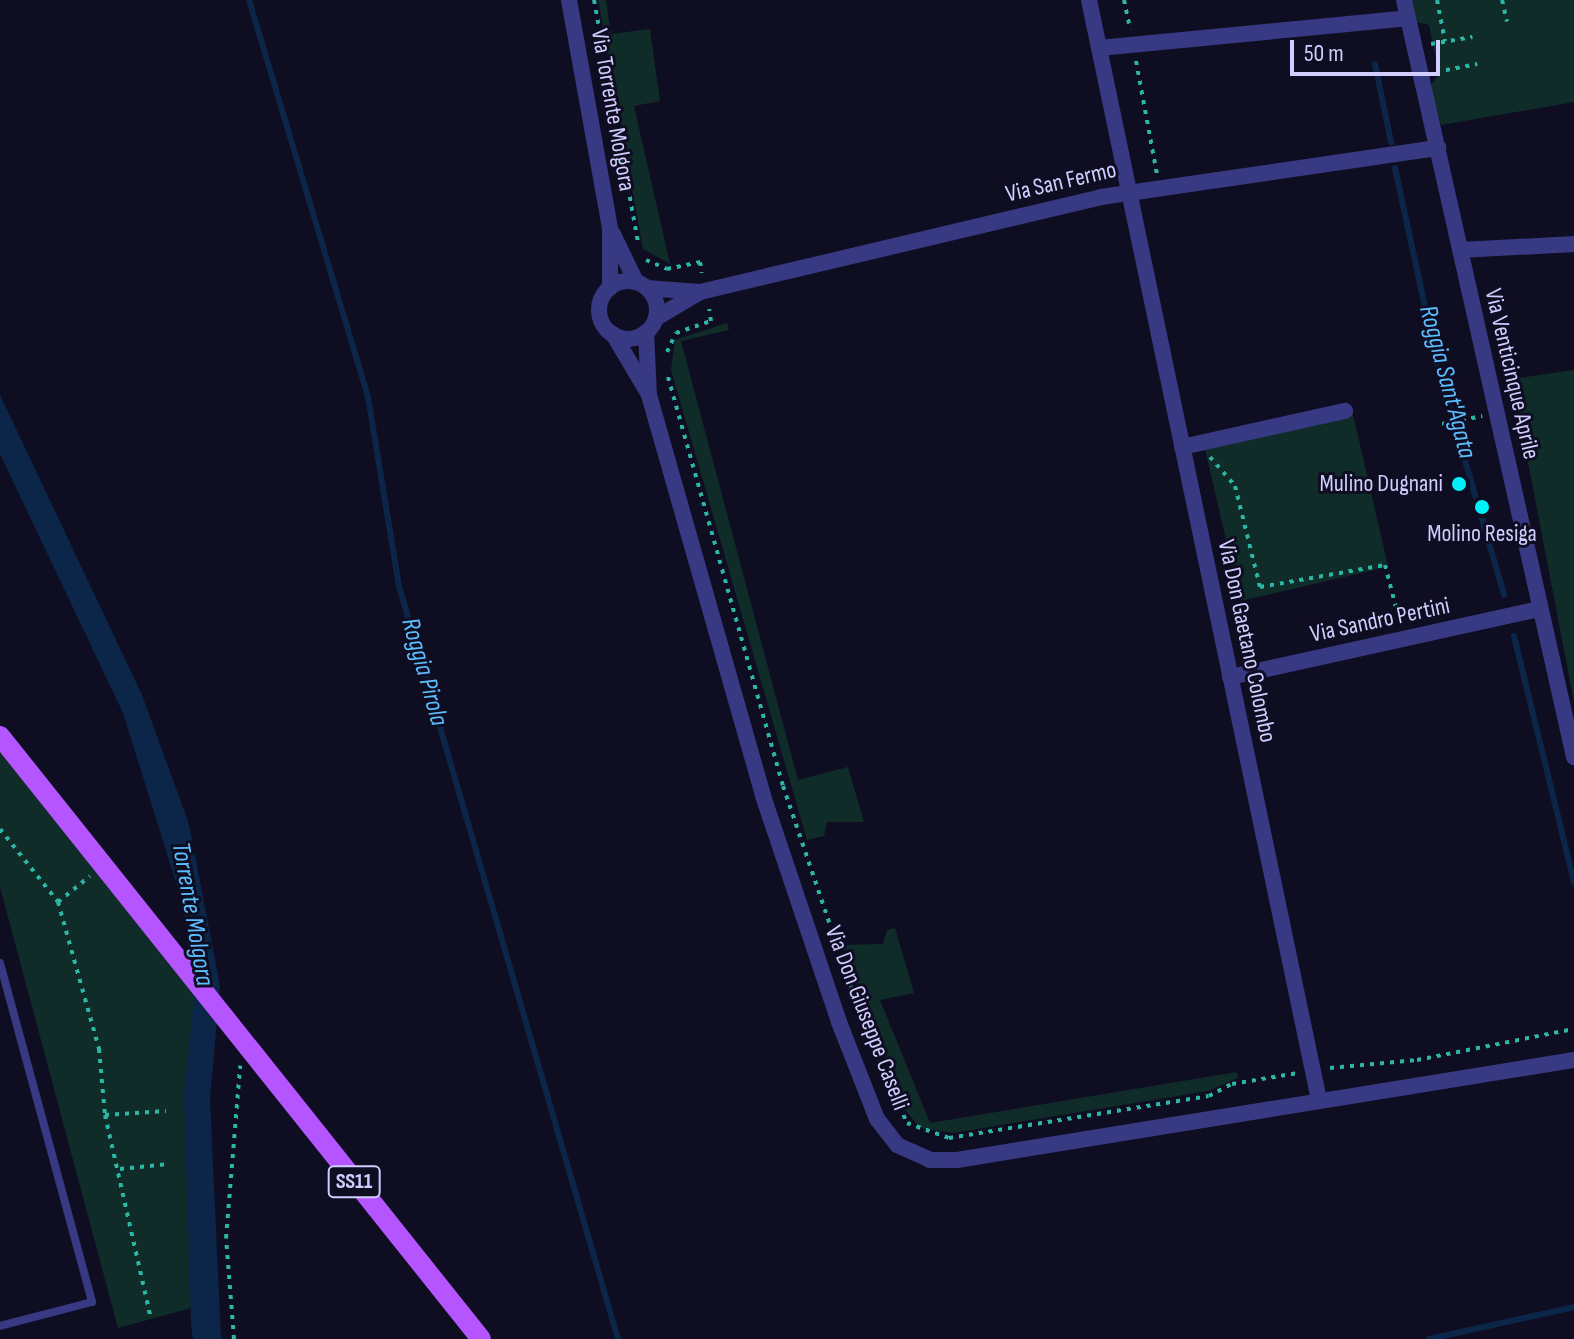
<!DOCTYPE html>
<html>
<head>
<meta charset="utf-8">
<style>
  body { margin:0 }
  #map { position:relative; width:1574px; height:1339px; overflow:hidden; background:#0f0d22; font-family:"Sofia Sans Condensed",sans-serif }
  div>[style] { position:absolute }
  .green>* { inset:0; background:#102c29; transform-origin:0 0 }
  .water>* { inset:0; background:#0b2648 }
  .stream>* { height:6px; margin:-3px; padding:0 3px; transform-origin:3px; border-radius:3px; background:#0b2648 }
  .path>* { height:4px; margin-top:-2px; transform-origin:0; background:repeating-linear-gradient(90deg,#2bb6a5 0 4px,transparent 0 10px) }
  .lane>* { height:8px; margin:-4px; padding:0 4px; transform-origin:4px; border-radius:4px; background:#373982 }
  .street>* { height:16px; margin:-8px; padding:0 8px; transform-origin:8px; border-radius:8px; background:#373982 }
  .street>.ring { margin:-8px; padding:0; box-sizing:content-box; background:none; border:16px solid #373982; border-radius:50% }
  .primary>* { height:20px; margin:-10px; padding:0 10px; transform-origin:10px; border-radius:10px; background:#b455ff }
  .dots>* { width:22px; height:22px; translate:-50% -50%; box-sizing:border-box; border:4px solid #0f0d22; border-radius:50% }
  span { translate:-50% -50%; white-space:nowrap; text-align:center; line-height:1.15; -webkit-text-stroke:6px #0f0d22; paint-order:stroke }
  .shield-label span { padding:2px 6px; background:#0f0d22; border:2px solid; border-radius:6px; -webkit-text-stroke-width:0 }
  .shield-label { font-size:22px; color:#d1ceff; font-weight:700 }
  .street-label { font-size:24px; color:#d1ceff }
  .poi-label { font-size:24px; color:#d1ceff }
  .right { translate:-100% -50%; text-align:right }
  .water-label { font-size:26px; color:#5cbeff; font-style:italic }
  .scale { position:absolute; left:1290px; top:40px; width:150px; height:36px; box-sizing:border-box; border:4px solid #d1ceff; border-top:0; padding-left:10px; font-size:24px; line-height:28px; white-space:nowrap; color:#d1ceff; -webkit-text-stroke:6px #0f0d22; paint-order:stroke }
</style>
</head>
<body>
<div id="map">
  <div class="green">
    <i style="clip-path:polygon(598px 0,606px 0,611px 34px,650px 29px,660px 101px,634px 106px,670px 264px,643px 249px)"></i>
    <i style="clip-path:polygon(1412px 0,1574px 0,1574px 102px,1441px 125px,1430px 87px,1439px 73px,1429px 25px,1417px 22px)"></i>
    <i style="clip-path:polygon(727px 323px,729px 330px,681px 341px,798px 780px,848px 767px,864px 822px,827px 822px,824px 836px,807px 840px,671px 370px,675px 340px)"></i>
    <i style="clip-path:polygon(1574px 370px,1574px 702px,1512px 379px)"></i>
    <i style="left:1352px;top:410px;width:161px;height:152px;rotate:77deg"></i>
    <i style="clip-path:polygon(0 735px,203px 994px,206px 1304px,118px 1328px,0 887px)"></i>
    <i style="clip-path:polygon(895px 928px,914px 993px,880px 1000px,930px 1123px,1237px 1072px,1238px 1078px,1208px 1091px,953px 1133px,920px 1128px,901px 1105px,842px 945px,883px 944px,887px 930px)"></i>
  </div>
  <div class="water">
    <i style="clip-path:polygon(0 395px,142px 695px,189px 824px,220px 986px,210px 1099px,221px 1339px,193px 1339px,191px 1325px,184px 1093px,194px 998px,183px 905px,123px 713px,0 454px)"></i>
  </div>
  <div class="stream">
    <i style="left:249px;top:0;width:414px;rotate:73.3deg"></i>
    <i style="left:368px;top:397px;width:192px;rotate:80.7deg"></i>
    <i style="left:399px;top:586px;width:784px;rotate:73.78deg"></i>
    <i style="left:1375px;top:64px;width:80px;rotate:78.4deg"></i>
    <i style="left:1395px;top:168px;width:208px;rotate:77.8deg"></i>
    <i style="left:1439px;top:371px;width:233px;rotate:73.8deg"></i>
    <i style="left:1514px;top:636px;width:254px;rotate:76.3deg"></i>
    <i style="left:1429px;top:1339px;width:148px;rotate:-12.4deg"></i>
  </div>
  <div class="path">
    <i style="left:594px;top:0;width:246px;rotate:79.7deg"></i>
    <i style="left:1124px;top:0;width:30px;rotate:78deg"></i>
    <i style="left:1437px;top:0;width:42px;rotate:79deg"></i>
    <i style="left:1502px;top:0;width:22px;rotate:77deg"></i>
    <i style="left:1431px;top:44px;width:42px;rotate:-9.7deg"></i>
    <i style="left:1136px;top:61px;width:115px;rotate:79.5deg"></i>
    <i style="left:1436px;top:72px;width:42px;rotate:-11deg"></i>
    <i style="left:646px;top:260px;width:23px;rotate:23deg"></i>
    <i style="left:667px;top:269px;width:34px;rotate:-12deg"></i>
    <i style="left:700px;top:262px;width:11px;rotate:80deg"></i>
    <i style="left:667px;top:352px;width:21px;rotate:-65deg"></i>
    <i style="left:676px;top:333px;width:37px;rotate:-19deg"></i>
    <i style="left:711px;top:321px;width:12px;rotate:-99deg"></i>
    <i style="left:668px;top:377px;width:425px;rotate:74.3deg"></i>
    <i style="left:783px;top:786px;width:241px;rotate:71.3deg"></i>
    <i style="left:860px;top:1014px;width:119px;rotate:66.7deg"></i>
    <i style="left:907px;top:1123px;width:45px;rotate:19.7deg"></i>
    <i style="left:949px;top:1138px;width:263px;rotate:-9.2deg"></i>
    <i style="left:1209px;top:1096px;width:26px;rotate:-28deg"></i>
    <i style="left:1232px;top:1084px;width:67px;rotate:-9.5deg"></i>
    <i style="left:1442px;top:424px;width:41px;rotate:-11.3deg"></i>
    <i style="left:1210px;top:457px;width:38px;rotate:49deg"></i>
    <i style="left:1235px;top:486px;width:104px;rotate:76.1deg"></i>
    <i style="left:1260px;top:587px;width:127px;rotate:-10deg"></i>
    <i style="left:1385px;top:565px;width:60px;rotate:75.5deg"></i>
    <i style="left:0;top:829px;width:93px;rotate:51.5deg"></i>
    <i style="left:58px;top:902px;width:153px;rotate:74.4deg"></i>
    <i style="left:99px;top:1049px;width:66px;rotate:84.8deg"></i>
    <i style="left:105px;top:1115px;width:205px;rotate:77.3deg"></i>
    <i style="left:58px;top:902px;width:41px;rotate:-39.1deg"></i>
    <i style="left:1330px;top:1068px;width:87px;rotate:-5.3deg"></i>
    <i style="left:1417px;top:1060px;width:160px;rotate:-11.2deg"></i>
    <i style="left:105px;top:1115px;width:61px;rotate:-3.8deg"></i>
    <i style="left:120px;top:1169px;width:49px;rotate:-5.8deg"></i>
    <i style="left:234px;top:1339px;width:101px;rotate:-94.5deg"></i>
    <i style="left:226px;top:1238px;width:173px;rotate:-85.3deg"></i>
  </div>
  <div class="lane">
    <i style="left:0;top:963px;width:351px;rotate:74.8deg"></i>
    <i style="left:92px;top:1302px;width:95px;rotate:165.4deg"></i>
  </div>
  <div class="street">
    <i style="left:569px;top:0;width:233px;rotate:79.8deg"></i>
    <i style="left:610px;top:229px;width:59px;rotate:90deg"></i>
    <i style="left:1089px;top:0;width:1124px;rotate:78.19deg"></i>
    <i style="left:1404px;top:0;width:776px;rotate:77.34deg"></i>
    <i style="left:1099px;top:48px;width:310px;rotate:-5.5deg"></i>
    <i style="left:613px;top:234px;width:53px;rotate:64.4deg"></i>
    <i style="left:1460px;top:250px;width:114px;rotate:-3deg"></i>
    <i class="ring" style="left:599px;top:281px;width:42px;height:42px"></i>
    <i style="left:647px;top:288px;width:53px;rotate:4.3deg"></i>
    <i style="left:656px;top:318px;width:51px;rotate:-30.6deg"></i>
    <i style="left:700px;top:292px;width:412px;rotate:-13.3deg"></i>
    <i style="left:1101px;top:197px;width:341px;rotate:-8.3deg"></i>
    <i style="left:646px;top:332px;width:63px;rotate:87.3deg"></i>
    <i style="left:649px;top:395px;width:417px;rotate:74.1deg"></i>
    <i style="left:763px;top:796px;width:238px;rotate:71.4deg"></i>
    <i style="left:839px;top:1022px;width:104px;rotate:68.6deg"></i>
    <i style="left:877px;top:1119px;width:33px;rotate:52deg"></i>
    <i style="left:897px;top:1145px;width:36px;rotate:24deg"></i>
    <i style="left:930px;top:1160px;width:27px"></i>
    <i style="left:957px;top:1160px;width:625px;rotate:-9.21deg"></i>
    <i style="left:613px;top:334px;width:69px;rotate:59.3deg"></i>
    <i style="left:1182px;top:447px;width:167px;rotate:-12.5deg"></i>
    <i style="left:1230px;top:677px;width:317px;rotate:-12.4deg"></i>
  </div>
  <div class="primary">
    <i style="left:0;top:736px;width:771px;rotate:51.42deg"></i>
  </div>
  <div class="dots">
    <i style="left:1459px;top:484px;background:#00f1f9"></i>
    <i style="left:1482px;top:507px;background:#00f1f9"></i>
  </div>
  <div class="shield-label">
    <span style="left:354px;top:1182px">SS11</span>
  </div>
  <div class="street-label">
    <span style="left:613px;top:110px;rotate:80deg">Via Torrente Molgora</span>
    <span style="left:1061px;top:182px;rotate:-13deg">Via San Fermo</span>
    <span style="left:1512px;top:374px;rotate:77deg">Via Venticinque Aprile</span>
    <span style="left:1380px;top:620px;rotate:-12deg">Via Sandro Pertini</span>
    <span style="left:1247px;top:641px;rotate:78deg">Via Don Gaetano Colombo</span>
    <span style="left:867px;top:1018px;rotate:69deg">Via Don Giuseppe Caselli</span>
  </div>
  <div class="poi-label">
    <span class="right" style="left:1443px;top:484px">Mulino Dugnani</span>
    <span style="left:1482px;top:534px">Molino Resiga</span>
  </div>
  <div class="water-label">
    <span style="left:1447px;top:382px;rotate:75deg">Roggia Sant'Agata</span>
    <span style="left:424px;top:672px;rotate:74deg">Roggia Pirola</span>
    <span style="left:192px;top:914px;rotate:80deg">Torrente Molgora</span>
  </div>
  <div class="scale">50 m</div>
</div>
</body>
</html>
